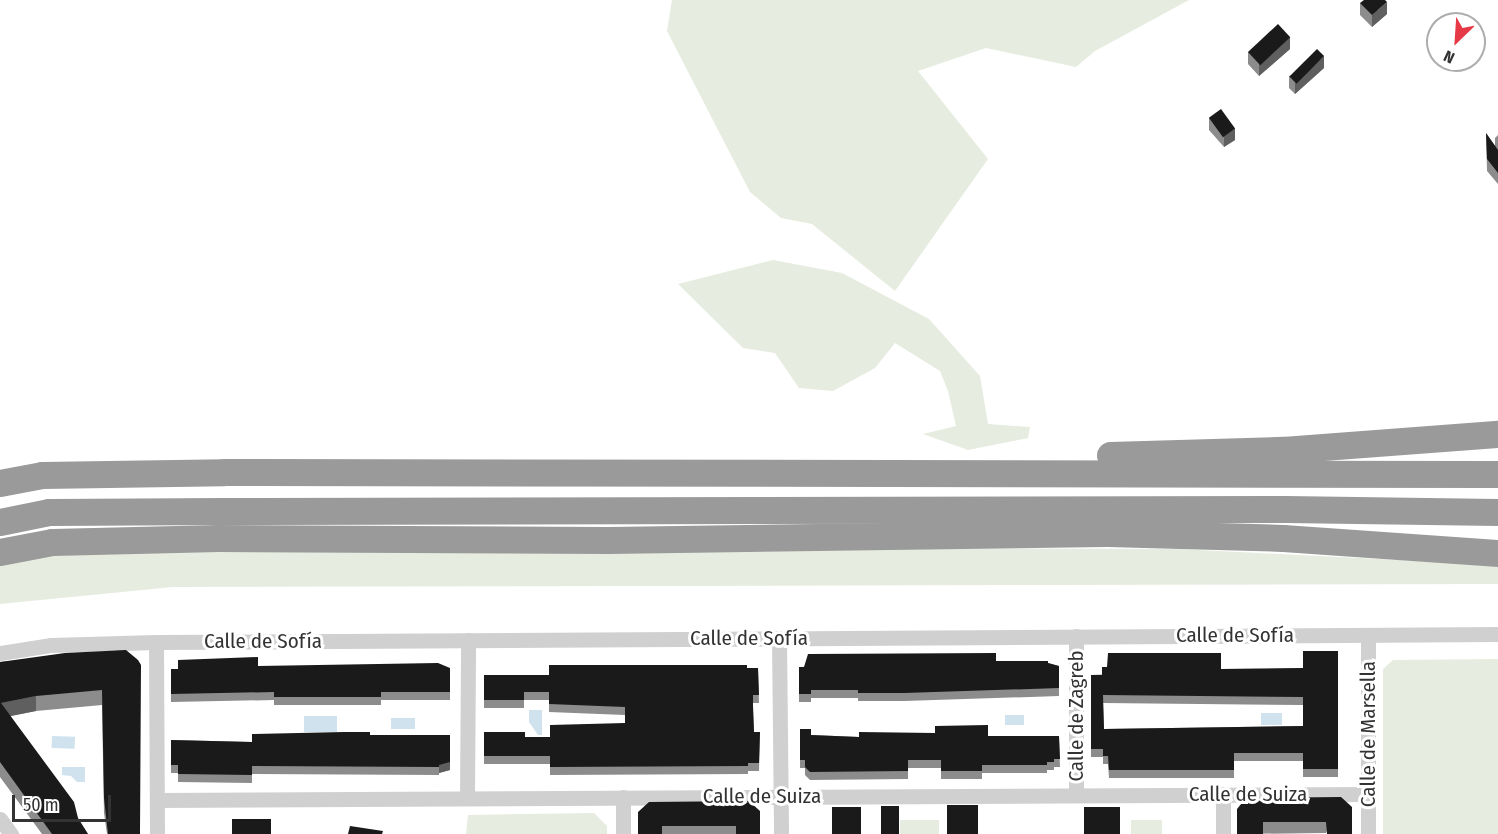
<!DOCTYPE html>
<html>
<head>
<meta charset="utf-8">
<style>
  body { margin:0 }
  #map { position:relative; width:1498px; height:834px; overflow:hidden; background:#fff; font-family:"Fira Sans Condensed",sans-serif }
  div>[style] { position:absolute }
  .green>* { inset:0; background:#e6ecdf; transform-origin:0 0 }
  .water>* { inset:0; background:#cfe2ee; transform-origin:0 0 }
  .street>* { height:15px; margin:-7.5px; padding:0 7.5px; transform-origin:7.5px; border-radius:7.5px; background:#d0d0d0 }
  .highway>* { height:27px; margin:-13.5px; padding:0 13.5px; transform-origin:13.5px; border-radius:13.5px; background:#9a9a9a }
  .wall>* { inset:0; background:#8c8c8c }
  .shaded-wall>* { inset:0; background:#5f5f5f }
  .building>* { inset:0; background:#1a1a1a; transform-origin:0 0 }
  span { translate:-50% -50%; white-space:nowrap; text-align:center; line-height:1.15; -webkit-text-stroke:6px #fff; paint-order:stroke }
  .street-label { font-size:21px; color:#333 }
  .north { position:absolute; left:1426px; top:12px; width:60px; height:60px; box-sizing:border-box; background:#fff; border:2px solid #adadad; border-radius:50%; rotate:205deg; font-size:16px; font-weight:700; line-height:24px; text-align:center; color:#333 }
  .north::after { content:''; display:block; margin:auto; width:21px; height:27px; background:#e63946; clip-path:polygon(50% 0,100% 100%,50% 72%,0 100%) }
  .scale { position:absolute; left:12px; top:795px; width:99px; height:27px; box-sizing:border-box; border:3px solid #333; border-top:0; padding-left:8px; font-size:18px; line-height:21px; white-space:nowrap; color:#333; -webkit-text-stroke:4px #fff; paint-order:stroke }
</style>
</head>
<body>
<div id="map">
  <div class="green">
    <i style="clip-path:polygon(672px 0,1189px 0,1095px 51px,1076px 67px,986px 48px,918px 71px,988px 159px,895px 291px,812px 224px,781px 218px,750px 192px,667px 31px)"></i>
    <i style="clip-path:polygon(773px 260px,842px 273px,929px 319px,980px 376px,988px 424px,1030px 427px,1028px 438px,968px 450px,923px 434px,956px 426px,948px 391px,940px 371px,895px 343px,875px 368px,833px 391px,799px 388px,775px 353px,743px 348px,678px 284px)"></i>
    <i style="clip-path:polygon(560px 547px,1179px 549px,1498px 565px,1498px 584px,173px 587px,0 604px,0 562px,13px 559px,123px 549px)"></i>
    <i style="clip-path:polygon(1498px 659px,1498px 834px,1383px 834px,1383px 669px,1393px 660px)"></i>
    <i style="clip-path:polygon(594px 813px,607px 826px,607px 834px,466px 834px,468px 815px)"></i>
    <i style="left:900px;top:820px;width:39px;height:14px"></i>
    <i style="left:1131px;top:820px;width:31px;height:14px"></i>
  </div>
  <div class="water">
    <i style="clip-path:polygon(529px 710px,542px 710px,542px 735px,538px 735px,529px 722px)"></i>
    <i style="left:1261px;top:713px;width:21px;height:12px"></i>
    <i style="left:1005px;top:715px;width:19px;height:10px"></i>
    <i style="left:304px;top:716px;width:33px;height:16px"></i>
    <i style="left:391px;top:718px;width:24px;height:11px"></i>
    <i style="left:52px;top:736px;width:23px;height:12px;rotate:2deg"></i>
    <i style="clip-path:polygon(62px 767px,85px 767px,85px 782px,77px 782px,71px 776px,62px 775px)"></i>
  </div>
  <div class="street">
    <i style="left:779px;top:638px;width:196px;rotate:89.4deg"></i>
    <i style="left:156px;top:642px;width:192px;rotate:89.7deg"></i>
    <i style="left:0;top:653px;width:52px;rotate:-8.9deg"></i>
    <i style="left:51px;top:645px;width:105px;rotate:-1.6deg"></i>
    <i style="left:156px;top:642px;width:1342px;rotate:-0.34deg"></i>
    <i style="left:1223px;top:794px;width:40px;rotate:90deg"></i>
    <i style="left:1076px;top:795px;width:159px;rotate:-90deg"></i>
    <i style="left:467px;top:798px;width:158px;rotate:-89.6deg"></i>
    <i style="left:157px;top:800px;width:1211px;rotate:-0.28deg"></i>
    <i style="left:0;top:819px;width:19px;rotate:54deg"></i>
    <i style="left:623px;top:834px;width:37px;rotate:-90deg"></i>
    <i style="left:1368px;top:834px;width:199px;rotate:-90deg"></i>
  </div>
  <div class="highway">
    <i style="left:1110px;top:455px;width:173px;rotate:-1.7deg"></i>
    <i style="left:1283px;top:450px;width:216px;rotate:-4.3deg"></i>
    <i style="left:0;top:483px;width:43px;rotate:-10.8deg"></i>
    <i style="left:42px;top:475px;width:182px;rotate:-0.9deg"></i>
    <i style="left:224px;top:472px;width:1274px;rotate:0.09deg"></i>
    <i style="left:0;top:522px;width:50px;rotate:-11.5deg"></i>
    <i style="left:49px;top:512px;width:175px;rotate:-0.3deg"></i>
    <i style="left:224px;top:511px;width:1061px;rotate:-0.11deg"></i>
    <i style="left:1285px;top:509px;width:213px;rotate:0.8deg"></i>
    <i style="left:0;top:552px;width:53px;rotate:-10.9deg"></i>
    <i style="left:52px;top:542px;width:166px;rotate:-1.4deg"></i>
    <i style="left:218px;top:538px;width:390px;rotate:0.3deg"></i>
    <i style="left:608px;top:540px;width:499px;rotate:-0.8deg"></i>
    <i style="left:1107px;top:533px;width:176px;rotate:1.6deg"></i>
    <i style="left:1283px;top:538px;width:216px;rotate:4deg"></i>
  </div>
  <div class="wall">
    <i style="clip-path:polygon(1360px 3px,1387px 14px,1372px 27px,1360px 15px)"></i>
    <i style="clip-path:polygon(1290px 49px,1259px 76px,1248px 64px,1248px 52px)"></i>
    <i style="clip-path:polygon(1324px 68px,1295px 94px,1289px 88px,1289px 76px)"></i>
    <i style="clip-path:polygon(1209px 118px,1235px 140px,1224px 147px,1209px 130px)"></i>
    <i style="clip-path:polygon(1486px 133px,1495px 146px,1495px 138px,1498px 135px,1498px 184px,1487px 171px)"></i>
    <i style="clip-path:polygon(126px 650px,140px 834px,107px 834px,104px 813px,102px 705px,36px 711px,10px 716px,88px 834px,42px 834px,0 777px,0 662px)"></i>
    <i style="clip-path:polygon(evenodd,1338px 651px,1338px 777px,1303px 777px,1303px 761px,1234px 761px,1234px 778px,1109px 778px,1108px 764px,1103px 764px,1103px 757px,1091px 757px,1091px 675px,1221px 669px,1303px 668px,1338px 651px,1103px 703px,1303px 705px,1303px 726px,1104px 729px,1103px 703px)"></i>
    <i style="clip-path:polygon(996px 661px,1048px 663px,1059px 666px,1059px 696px,904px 701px,858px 701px,858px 698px,811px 698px,811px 702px,799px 702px,799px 667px)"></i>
    <i style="clip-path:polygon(258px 666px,450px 668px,450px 700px,381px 700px,381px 705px,274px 705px,274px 700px,171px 702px,171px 694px)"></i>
    <i style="clip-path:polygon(747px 668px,758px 668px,759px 703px,753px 703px,753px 710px,754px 732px,760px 732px,759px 771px,748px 771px,748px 774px,550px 775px,550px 764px,484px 764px,484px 732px,525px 737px,550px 737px,625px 723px,625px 715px,549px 712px,549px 700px,524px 700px,524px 708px,484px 708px,484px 675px,549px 675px)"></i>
    <i style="clip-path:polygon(800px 729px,811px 735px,859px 737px,1059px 736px,1060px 767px,1054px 767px,1054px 770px,1047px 770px,1047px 773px,982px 773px,982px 779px,941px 779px,941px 768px,908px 768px,908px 779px,810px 780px,805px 775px,805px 768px,800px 768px)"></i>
    <i style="clip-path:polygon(370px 735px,450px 770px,439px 773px,439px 775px,252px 774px,252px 783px,178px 782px,178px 773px,171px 773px,171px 740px,252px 742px)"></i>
    <i style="clip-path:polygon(1341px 797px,1326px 833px,1237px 834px,1237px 809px)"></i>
    <i style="clip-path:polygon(749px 801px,760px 834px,638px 834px,638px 812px)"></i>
  </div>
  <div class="shaded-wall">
    <i style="clip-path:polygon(1387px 2px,1387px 14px,1372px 27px,1372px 15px)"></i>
    <i style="clip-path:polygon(1290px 37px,1290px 49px,1259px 76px,1259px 64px)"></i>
    <i style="clip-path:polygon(1324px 56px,1324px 68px,1295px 94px,1295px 83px)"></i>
    <i style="clip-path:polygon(1235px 128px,1235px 140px,1224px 147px,1224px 136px)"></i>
    <i style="clip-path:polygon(36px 696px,36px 711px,1px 718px,1px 703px)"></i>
    <i style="clip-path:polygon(450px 735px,450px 770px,439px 773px,439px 765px)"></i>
  </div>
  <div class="building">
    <i style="clip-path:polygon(1364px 0,1385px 0,1387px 2px,1372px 15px,1360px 3px)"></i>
    <i style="left:1278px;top:24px;width:18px;height:41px;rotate:47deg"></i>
    <i style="left:1317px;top:49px;width:10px;height:39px;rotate:45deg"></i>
    <i style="left:1221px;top:109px;width:24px;height:15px;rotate:54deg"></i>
    <i style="clip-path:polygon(1486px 133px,1498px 150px,1498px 173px,1487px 159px)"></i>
    <i style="clip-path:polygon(126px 650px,138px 660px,141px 665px,140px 834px,108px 834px,104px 798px,102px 690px,36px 696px,1px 703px,74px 802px,78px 818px,88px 834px,52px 834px,0 762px,0 662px,65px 653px)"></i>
    <i style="clip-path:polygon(evenodd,1303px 651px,1338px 651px,1338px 769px,1303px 769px,1303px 753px,1234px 753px,1234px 770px,1109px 770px,1108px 756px,1103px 756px,1103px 749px,1091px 749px,1091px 675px,1102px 675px,1102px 667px,1107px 667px,1108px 653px,1221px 653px,1221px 669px,1303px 668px,1303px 651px,1103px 695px,1303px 697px,1303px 726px,1104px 729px,1103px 695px)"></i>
    <i style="clip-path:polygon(996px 653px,996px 661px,1048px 661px,1048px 663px,1059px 666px,1059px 688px,904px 693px,858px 693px,858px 690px,811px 690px,811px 694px,799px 694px,799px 667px,804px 667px,808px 654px)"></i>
    <i style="clip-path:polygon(258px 657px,258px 666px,438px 663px,450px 668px,450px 692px,381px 692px,381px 697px,274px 697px,274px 692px,171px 694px,171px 669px,178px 669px,178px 660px)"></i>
    <i style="clip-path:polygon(549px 665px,747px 665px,747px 668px,758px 668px,759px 695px,753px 695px,753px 705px,754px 732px,760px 732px,759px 763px,748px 763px,748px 766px,550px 767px,550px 756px,484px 756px,484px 732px,525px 732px,525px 737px,550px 737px,550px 725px,625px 723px,625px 707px,549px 704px,549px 692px,524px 692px,524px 700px,484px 700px,484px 675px,549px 675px)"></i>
    <i style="clip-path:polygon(988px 725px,988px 736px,1059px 736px,1060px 759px,1054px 759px,1054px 762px,1047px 762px,1047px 765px,982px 765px,982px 771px,941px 771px,941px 760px,908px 760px,908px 771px,810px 772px,805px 767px,805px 760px,800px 760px,800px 729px,811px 729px,811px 735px,859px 737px,859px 732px,935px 733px,935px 726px)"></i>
    <i style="clip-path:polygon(344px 732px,370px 732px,370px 735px,450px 735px,450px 762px,439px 765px,439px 767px,252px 766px,252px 775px,178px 774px,178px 765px,171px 765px,171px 740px,252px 742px,252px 734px)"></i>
    <i style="clip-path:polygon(1341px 797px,1352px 807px,1352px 834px,1327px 834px,1326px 822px,1263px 822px,1263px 834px,1237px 834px,1237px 809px,1246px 798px)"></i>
    <i style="clip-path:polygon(749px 801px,760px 811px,760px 834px,736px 834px,736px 826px,662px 826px,662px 834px,638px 834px,638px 812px,649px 802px)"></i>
    <i style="left:947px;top:805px;width:31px;height:29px"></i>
    <i style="left:899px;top:806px;width:28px;height:18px;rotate:90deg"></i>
    <i style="left:832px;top:807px;width:29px;height:27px"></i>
    <i style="left:1084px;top:807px;width:36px;height:27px"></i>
    <i style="left:271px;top:819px;width:15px;height:39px;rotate:90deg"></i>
    <i style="clip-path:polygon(350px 826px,383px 831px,382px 834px,348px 834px)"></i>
  </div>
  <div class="street-label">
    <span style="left:1235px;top:635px">Calle de Sofía</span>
    <span style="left:749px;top:638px">Calle de Sofía</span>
    <span style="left:263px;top:641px">Calle de Sofía</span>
    <span style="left:1076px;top:716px;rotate:-90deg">Calle de Zagreb</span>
    <span style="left:1368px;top:734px;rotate:-90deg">Calle de Marsella</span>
    <span style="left:1248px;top:794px">Calle de Suiza</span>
    <span style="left:762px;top:796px">Calle de Suiza</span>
  </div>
  <div class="north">N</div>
  <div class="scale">50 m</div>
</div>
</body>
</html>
